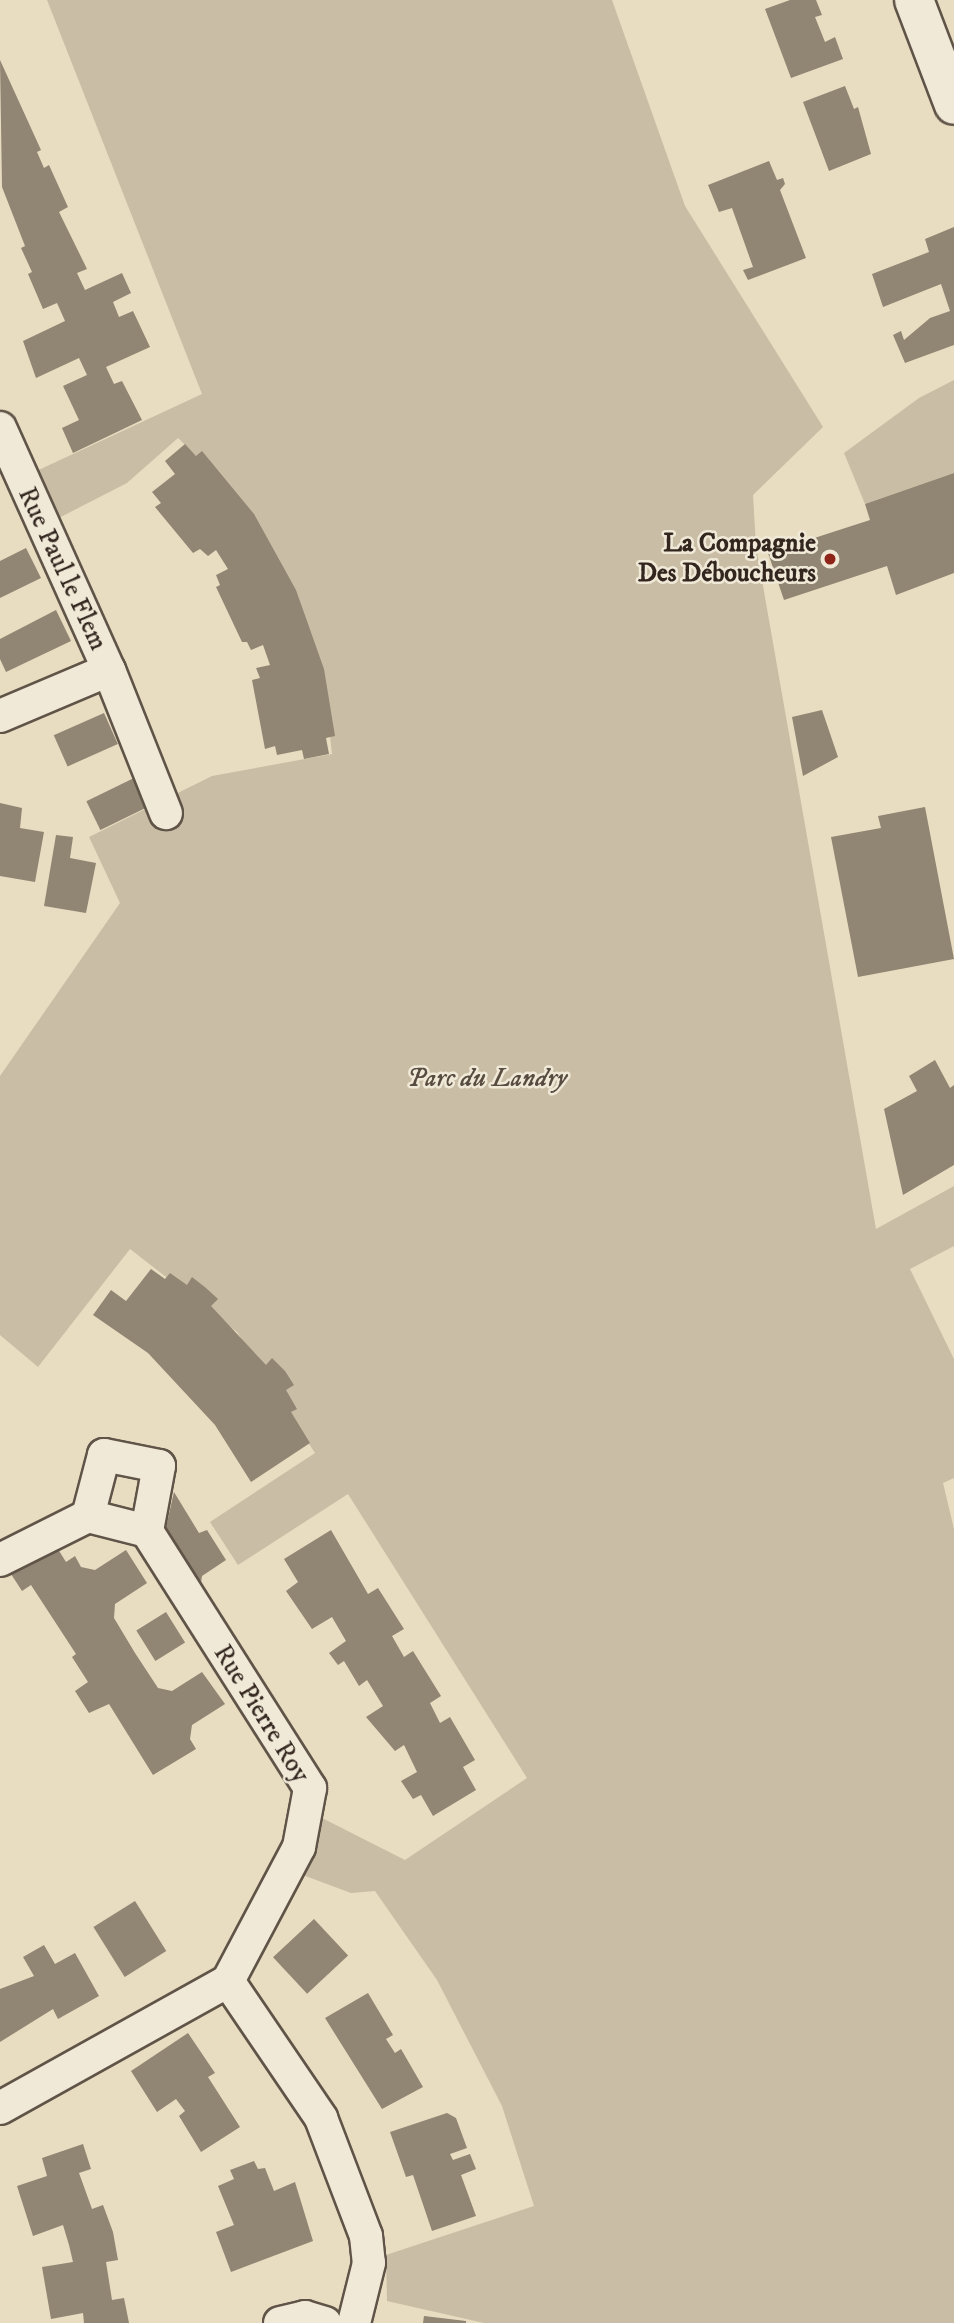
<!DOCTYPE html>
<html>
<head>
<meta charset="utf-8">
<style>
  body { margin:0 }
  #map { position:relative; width:954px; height:2323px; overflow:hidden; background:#e8ddc1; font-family:"IM FELL DW Pica",serif }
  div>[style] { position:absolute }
  .green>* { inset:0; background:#c9bea5 }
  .building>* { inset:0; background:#918573; transform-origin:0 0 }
  .roads { filter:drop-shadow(2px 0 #605448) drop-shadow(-2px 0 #605448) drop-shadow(0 2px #605448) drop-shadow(0 -2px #605448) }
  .minor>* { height:32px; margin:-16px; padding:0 16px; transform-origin:16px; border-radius:16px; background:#f0e9d7 }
  .secondary>* { height:38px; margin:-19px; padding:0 19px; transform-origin:19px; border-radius:19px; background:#f0e9d7 }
  .dots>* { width:19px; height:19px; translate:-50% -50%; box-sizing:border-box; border:4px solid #f0e9d7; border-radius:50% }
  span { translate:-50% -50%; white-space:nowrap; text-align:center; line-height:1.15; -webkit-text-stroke:5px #f0e9d7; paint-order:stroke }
  .poi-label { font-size:26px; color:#33261f; font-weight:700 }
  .right { translate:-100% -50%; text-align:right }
  .street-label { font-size:26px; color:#33261f }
  .park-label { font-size:26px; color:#584c40; font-style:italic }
</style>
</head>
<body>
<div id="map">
  <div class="green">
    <i style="clip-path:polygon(47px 0,612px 0,685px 206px,823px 427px,753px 495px,756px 546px,876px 1229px,954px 1186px,954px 1246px,910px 1269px,954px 1359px,954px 1478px,943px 1483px,954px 1529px,954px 2323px,484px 2323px,387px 2301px,386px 2255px,534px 2206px,502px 2106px,437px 1980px,375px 1891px,351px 1893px,300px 1874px,322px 1818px,405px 1860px,527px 1778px,348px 1494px,238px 1565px,210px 1522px,315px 1453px,237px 1332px,130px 1249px,38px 1367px,0 1335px,0 1076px,120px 903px,89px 837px,212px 776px,332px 754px,325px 691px,238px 498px,178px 438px,127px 483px,49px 523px,30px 474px,202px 394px)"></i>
    <i style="clip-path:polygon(954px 380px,954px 473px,865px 504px,844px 453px,919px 398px)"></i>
  </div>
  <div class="building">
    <i style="clip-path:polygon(790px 0,816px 0,822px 15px,815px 17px,825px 42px,835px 37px,843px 59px,791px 78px,765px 9px)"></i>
    <i style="clip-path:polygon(0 60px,41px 150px,37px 152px,44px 168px,49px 165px,68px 207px,59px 212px,87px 269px,77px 273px,85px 290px,122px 273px,131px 293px,113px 302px,119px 317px,133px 311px,150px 347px,106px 367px,114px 384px,122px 381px,142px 420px,73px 453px,62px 428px,79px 420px,63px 386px,87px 375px,79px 358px,36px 378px,23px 341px,65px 321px,57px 303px,43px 309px,28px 274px,32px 272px,21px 248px,25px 246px,2px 187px)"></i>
    <i style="clip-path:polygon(845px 86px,854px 109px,858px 107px,871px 154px,829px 171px,803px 102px)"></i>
    <i style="clip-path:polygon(769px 161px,777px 180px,783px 178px,785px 184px,780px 190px,806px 258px,748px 280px,743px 270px,753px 267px,732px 208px,719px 212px,708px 185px)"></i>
    <i style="clip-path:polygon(954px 227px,954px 345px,905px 363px,893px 335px,901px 331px,904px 340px,930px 318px,950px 311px,941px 284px,883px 307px,872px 274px,929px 252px,925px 239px)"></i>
    <i style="clip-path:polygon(185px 444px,196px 456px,202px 451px,254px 514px,296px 590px,324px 669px,335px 736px,326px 738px,329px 754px,304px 759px,302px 750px,277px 755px,275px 746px,265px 749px,252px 680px,260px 678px,256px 668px,270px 665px,263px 645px,251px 650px,247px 642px,242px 642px,216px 587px,220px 585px,216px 575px,228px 569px,216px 550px,208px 556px,200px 549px,193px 553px,155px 507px,161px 503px,152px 492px,175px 474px,165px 461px)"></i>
    <i style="clip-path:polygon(954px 473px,954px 573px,896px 595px,887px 566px,784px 600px,768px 553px,870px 520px,865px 504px)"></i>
    <i style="clip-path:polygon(26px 548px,41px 578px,0 598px,0 561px)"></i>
    <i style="clip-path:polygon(56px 610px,71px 641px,6px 672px,0 659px,0 639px)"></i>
    <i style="clip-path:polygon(822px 710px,838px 757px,803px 776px,792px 717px)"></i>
    <i style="left:104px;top:713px;width:34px;height:55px;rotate:66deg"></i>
    <i style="left:134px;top:778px;width:32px;height:53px;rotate:64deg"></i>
    <i style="clip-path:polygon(0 803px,22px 808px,20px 828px,44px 832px,35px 882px,0 876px)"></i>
    <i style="clip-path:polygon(925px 807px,954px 959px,858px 977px,831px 837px,881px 828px,878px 816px)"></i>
    <i style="clip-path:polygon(56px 835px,73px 837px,70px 858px,96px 863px,86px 913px,44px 906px)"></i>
    <i style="clip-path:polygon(935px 1060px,950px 1088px,954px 1085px,954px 1165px,903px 1195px,884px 1109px,917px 1091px,909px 1076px)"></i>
    <i style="clip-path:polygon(151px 1269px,165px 1279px,170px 1273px,187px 1285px,192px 1277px,206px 1288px,218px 1299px,211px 1306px,266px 1365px,272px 1358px,285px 1371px,294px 1385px,286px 1390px,297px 1409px,291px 1412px,310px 1443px,251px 1482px,215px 1425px,148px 1353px,93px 1315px,111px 1290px,126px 1301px)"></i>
    <i style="clip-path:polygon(174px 1492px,199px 1533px,207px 1530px,226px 1560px,202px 1576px,201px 1583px,166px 1527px)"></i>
    <i style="clip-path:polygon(331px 1530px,368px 1594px,378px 1588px,404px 1629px,392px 1636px,404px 1657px,413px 1651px,441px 1696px,430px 1703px,440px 1723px,450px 1717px,475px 1760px,463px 1767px,476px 1790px,433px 1816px,421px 1795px,413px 1799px,401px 1781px,417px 1772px,404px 1745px,395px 1751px,366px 1717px,383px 1706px,367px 1680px,359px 1686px,344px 1661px,338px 1665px,329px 1653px,346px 1641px,332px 1617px,312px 1629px,286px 1591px,298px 1582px,284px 1559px)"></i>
    <i style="clip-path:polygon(56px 1546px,66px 1562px,75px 1556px,81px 1567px,95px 1570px,126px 1550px,147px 1583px,115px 1604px,114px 1618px,135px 1653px,158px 1688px,172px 1691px,202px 1672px,225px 1704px,192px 1725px,190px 1739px,196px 1749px,153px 1775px,109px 1704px,89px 1713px,75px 1691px,88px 1682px,72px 1657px,76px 1654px,31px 1585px,22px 1591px,11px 1574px)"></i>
    <i style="left:166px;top:1612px;width:36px;height:35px;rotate:58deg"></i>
    <i style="left:135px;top:1901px;width:59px;height:49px;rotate:58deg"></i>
    <i style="left:314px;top:1919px;width:50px;height:56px;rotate:47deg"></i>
    <i style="clip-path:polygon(44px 1945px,55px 1964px,75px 1953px,99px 1996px,58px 2019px,53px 2009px,0 2042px,0 1989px,34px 1976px,23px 1957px)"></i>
    <i style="clip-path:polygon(368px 1993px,393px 2035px,386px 2039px,395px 2053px,401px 2049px,423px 2087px,382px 2109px,325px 2018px)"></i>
    <i style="clip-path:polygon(188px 2033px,215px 2073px,208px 2077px,240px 2127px,201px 2152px,179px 2116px,185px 2111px,176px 2099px,157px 2112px,131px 2071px)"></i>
    <i style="clip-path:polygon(447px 2113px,456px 2118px,467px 2148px,450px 2154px,453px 2160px,470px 2154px,476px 2169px,461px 2175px,476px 2216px,432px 2231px,413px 2175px,406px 2177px,390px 2132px)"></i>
    <i style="clip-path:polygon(83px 2144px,91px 2169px,79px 2173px,92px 2209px,103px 2205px,113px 2232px,118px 2260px,106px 2262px,112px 2300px,124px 2298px,129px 2323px,84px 2323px,83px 2313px,51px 2319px,42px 2267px,73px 2262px,69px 2245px,63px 2225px,33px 2236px,17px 2186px,47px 2176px,42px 2158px)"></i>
    <i style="clip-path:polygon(254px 2161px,258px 2169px,265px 2168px,274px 2191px,295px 2182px,313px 2241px,231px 2272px,216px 2232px,234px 2225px,218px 2186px,234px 2179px,230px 2170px)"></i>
    <i style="clip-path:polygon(424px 2316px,466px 2321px,466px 2323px,423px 2323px)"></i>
  </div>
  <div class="roads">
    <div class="minor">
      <i style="left:0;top:428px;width:265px;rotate:65.8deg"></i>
      <i style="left:109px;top:670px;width:154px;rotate:68.3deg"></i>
      <i style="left:0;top:716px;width:118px;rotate:-22.9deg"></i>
      <i style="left:104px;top:1455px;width:56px;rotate:11.3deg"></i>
      <i style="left:159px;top:1466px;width:66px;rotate:100.5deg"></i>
      <i style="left:147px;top:1531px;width:61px;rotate:-165.7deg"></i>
      <i style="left:88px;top:1516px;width:63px;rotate:-75.3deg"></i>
      <i style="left:0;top:1560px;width:98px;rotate:-26.6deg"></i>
      <i style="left:228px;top:1981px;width:166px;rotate:55.8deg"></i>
      <i style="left:321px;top:2118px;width:126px;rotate:69.1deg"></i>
      <i style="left:366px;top:2236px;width:27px;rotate:84deg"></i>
      <i style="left:369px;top:2263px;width:62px;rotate:104deg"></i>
      <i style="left:0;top:2108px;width:261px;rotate:-29.1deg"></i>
      <i style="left:228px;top:1981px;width:152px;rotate:-62.1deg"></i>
      <i style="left:299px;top:1847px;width:60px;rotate:-79.4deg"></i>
      <i style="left:310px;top:1788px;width:304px;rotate:-122.4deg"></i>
      <i style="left:280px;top:2323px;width:26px;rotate:-13deg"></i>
      <i style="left:305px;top:2317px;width:21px;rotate:17deg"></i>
    </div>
    <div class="secondary">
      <i style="left:914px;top:0;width:112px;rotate:69.1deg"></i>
    </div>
  </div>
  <div class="dots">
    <i style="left:830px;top:559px;background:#8f2418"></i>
  </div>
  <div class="poi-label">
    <span class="right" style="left:816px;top:559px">La Compagnie<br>Des Déboucheurs</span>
  </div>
  <div class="street-label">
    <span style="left:62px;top:569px;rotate:65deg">Rue Paul le Flem</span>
    <span style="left:261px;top:1714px;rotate:58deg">Rue Pierre Roy</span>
  </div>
  <div class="park-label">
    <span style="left:487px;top:1079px">Parc du Landry</span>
  </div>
</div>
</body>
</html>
